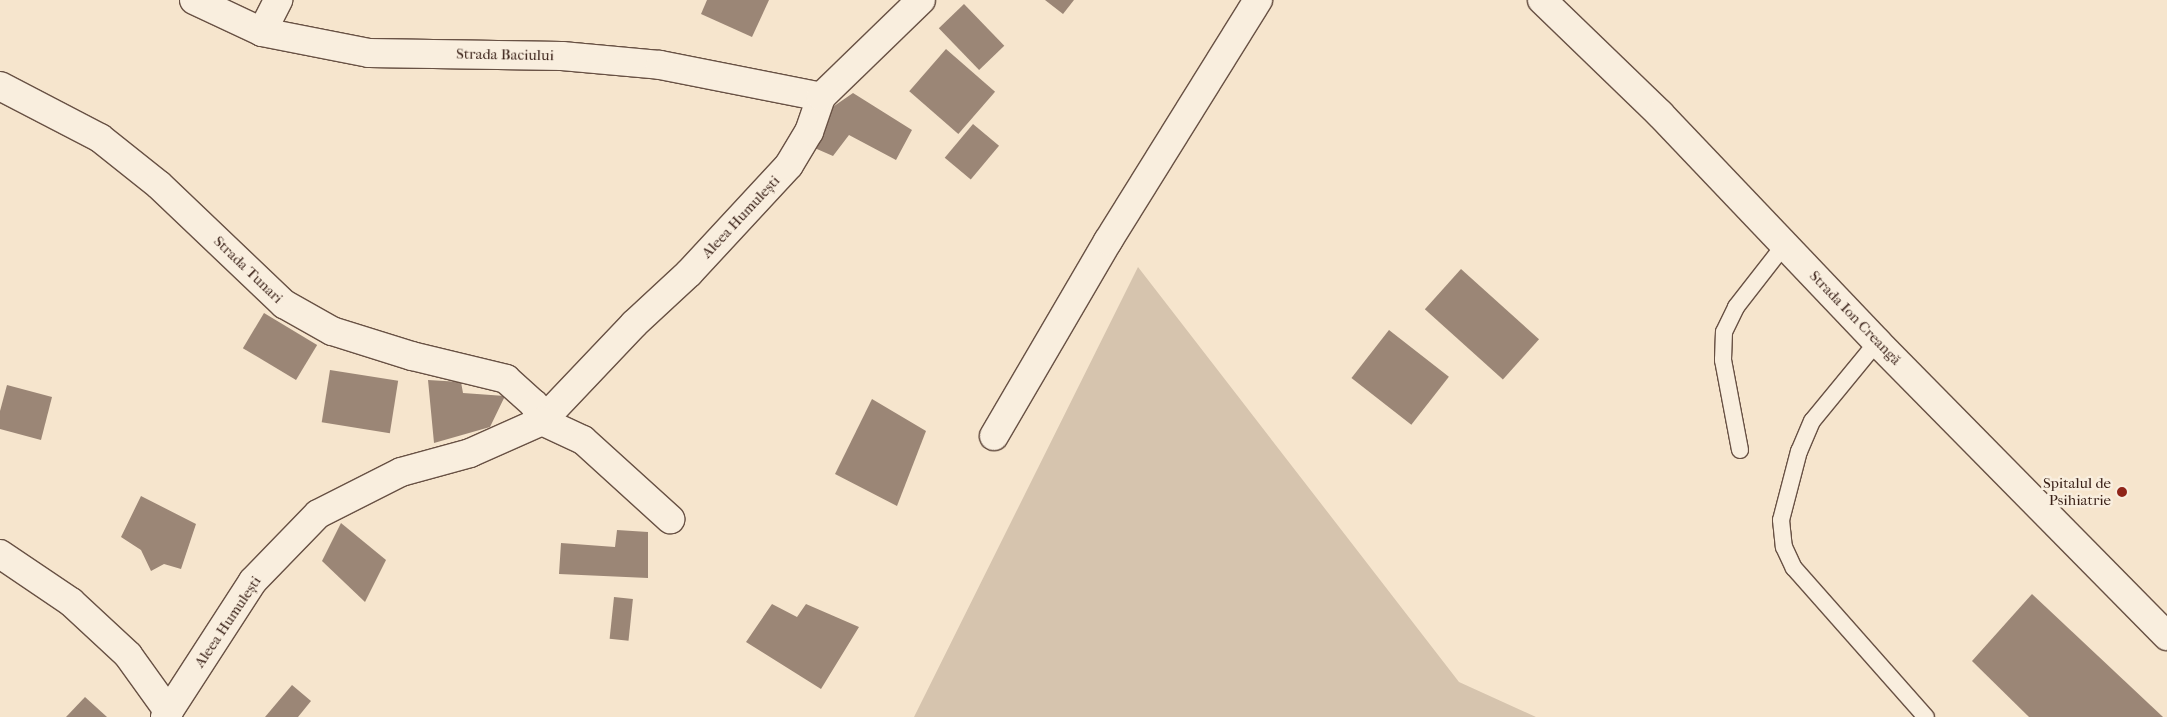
<!DOCTYPE html>
<html>
<head>
<meta charset="utf-8">
<style>
  body { margin:0 }
  #map { position:relative; width:2167px; height:717px; overflow:hidden; background:#f6e5cd; font-family:"IM FELL French Canon",serif }
  div>[style] { position:absolute }
  .green>* { inset:0; background:#d6c4ae }
  .building>* { inset:0; background:#9b8676; transform-origin:0 0 }
  .roads { filter:drop-shadow(1px 0 #685144) drop-shadow(-1px 0 #685144) drop-shadow(0 1px #685144) drop-shadow(0 -1px #685144) }
  .lane>* { height:16px; margin:-8px; padding:0 8px; transform-origin:8px; border-radius:8px; background:#f9eede }
  .street>* { height:28px; margin:-14px; padding:0 14px; transform-origin:14px; border-radius:14px; background:#f9eede }
  .dots>* { width:14px; height:14px; translate:-50% -50%; box-sizing:border-box; border:2px solid #f9eede; border-radius:50% }
  span { translate:-50% -50%; white-space:nowrap; text-align:center; line-height:1.15; -webkit-text-stroke:5px #f9eede; paint-order:stroke }
  .street-label { font-size:15px; color:#392017 }
  .poi-label { font-size:15px; color:#392017 }
  .right { translate:-100% -50%; text-align:right }
</style>
</head>
<body>
<div id="map">
  <div class="green">
    <i style="clip-path:polygon(1138px 267px,1459px 682px,1536px 717px,914px 717px)"></i>
  </div>
  <div class="building">
    <i style="clip-path:polygon(707px 0,769px 0,752px 37px,701px 14px)"></i>
    <i style="clip-path:polygon(1045px 0,1074px 0,1063px 14px)"></i>
    <i style="left:964px;top:4px;width:58px;height:35px;rotate:46deg"></i>
    <i style="left:946px;top:49px;width:65px;height:56px;rotate:41deg"></i>
    <i style="clip-path:polygon(853px 93px,912px 130px,896px 160px,849px 135px,833px 156px,810px 146px,824px 113px)"></i>
    <i style="left:973px;top:124px;width:34px;height:44px;rotate:40deg"></i>
    <i style="left:1461px;top:269px;width:105px;height:54px;rotate:42deg"></i>
    <i style="left:264px;top:313px;width:62px;height:41px;rotate:31deg"></i>
    <i style="left:1389px;top:330px;width:76px;height:61px;rotate:38deg"></i>
    <i style="left:330px;top:370px;width:69px;height:53px;rotate:9deg"></i>
    <i style="clip-path:polygon(428px 380px,461px 382px,463px 393px,505px 396px,490px 427px,434px 443px)"></i>
    <i style="clip-path:polygon(7px 385px,52px 397px,41px 440px,0 429px,0 411px)"></i>
    <i style="clip-path:polygon(872px 399px,926px 431px,897px 506px,835px 474px)"></i>
    <i style="clip-path:polygon(141px 496px,196px 524px,181px 569px,164px 564px,151px 571px,141px 550px,121px 537px)"></i>
    <i style="clip-path:polygon(341px 523px,386px 560px,365px 602px,322px 561px)"></i>
    <i style="clip-path:polygon(617px 530px,648px 532px,648px 578px,559px 574px,561px 543px,615px 547px)"></i>
    <i style="clip-path:polygon(2032px 594px,2163px 717px,2029px 717px,1972px 661px)"></i>
    <i style="left:614px;top:597px;width:19px;height:42px;rotate:6deg"></i>
    <i style="clip-path:polygon(772px 604px,797px 617px,806px 604px,859px 627px,821px 689px,746px 642px)"></i>
    <i style="clip-path:polygon(292px 685px,311px 701px,298px 717px,265px 717px)"></i>
    <i style="clip-path:polygon(85px 697px,107px 717px,66px 717px)"></i>
  </div>
  <div class="roads">
    <div class="lane">
      <i style="left:1877px;top:342px;width:102px;rotate:129.4deg"></i>
      <i style="left:1812px;top:421px;width:33px;rotate:113deg"></i>
      <i style="left:1799px;top:451px;width:71px;rotate:104.6deg"></i>
      <i style="left:1781px;top:520px;width:27px;rotate:84deg"></i>
      <i style="left:1784px;top:547px;width:23px;rotate:65deg"></i>
      <i style="left:1794px;top:568px;width:199px;rotate:48.5deg"></i>
      <i style="left:1740px;top:450px;width:92px;rotate:-100.7deg"></i>
      <i style="left:1723px;top:360px;width:28px;rotate:-88deg"></i>
      <i style="left:1724px;top:332px;width:28px;rotate:-64deg"></i>
      <i style="left:1736px;top:307px;width:80px;rotate:-52.1deg"></i>
    </div>
    <div class="street">
      <i style="left:194px;top:0;width:75px;rotate:25.2deg"></i>
      <i style="left:262px;top:32px;width:109px;rotate:11.1deg"></i>
      <i style="left:369px;top:53px;width:193px;rotate:0.9deg"></i>
      <i style="left:562px;top:56px;width:98px;rotate:5.2deg"></i>
      <i style="left:660px;top:65px;width:164px;rotate:11.2deg"></i>
      <i style="left:1542px;top:0;width:164px;rotate:44deg"></i>
      <i style="left:1660px;top:114px;width:315px;rotate:46.4deg"></i>
      <i style="left:1877px;top:342px;width:413px;rotate:45.4deg"></i>
      <i style="left:262px;top:32px;width:36px;rotate:-63deg"></i>
      <i style="left:0;top:86px;width:113px;rotate:27.5deg"></i>
      <i style="left:100px;top:138px;width:75px;rotate:38.5deg"></i>
      <i style="left:159px;top:185px;width:173px;rotate:43.6deg"></i>
      <i style="left:284px;top:304px;width:55px;rotate:29.4deg"></i>
      <i style="left:332px;top:331px;width:84px;rotate:17.4deg"></i>
      <i style="left:412px;top:356px;width:97px;rotate:13.7deg"></i>
      <i style="left:506px;top:379px;width:38px;rotate:42deg"></i>
      <i style="left:534px;top:404px;width:19px;rotate:65deg"></i>
      <i style="left:542px;top:421px;width:134px;rotate:-46.5deg"></i>
      <i style="left:634px;top:324px;width:75px;rotate:-42.8deg"></i>
      <i style="left:689px;top:273px;width:147px;rotate:-47.2deg"></i>
      <i style="left:789px;top:165px;width:39px;rotate:-59deg"></i>
      <i style="left:809px;top:132px;width:37px;rotate:-71deg"></i>
      <i style="left:821px;top:97px;width:139px;rotate:-44.1deg"></i>
      <i style="left:994px;top:436px;width:226px;rotate:-59.7deg"></i>
      <i style="left:1108px;top:241px;width:284px;rotate:-58.1deg"></i>
      <i style="left:0;top:554px;width:86px;rotate:34.1deg"></i>
      <i style="left:71px;top:602px;width:78px;rotate:42.9deg"></i>
      <i style="left:128px;top:655px;width:70px;rotate:54.3deg"></i>
      <i style="left:165px;top:717px;width:162px;rotate:-57.1deg"></i>
      <i style="left:253px;top:581px;width:93px;rotate:-45.9deg"></i>
      <i style="left:318px;top:514px;width:93px;rotate:-26.8deg"></i>
      <i style="left:401px;top:472px;width:72px;rotate:-15.4deg"></i>
      <i style="left:470px;top:453px;width:79px;rotate:-24deg"></i>
      <i style="left:542px;top:421px;width:45px;rotate:24.9deg"></i>
      <i style="left:583px;top:440px;width:118px;rotate:42.2deg"></i>
    </div>
  </div>
  <div class="dots">
    <i style="left:2122px;top:492px;background:#8f2418"></i>
  </div>
  <div class="street-label">
    <span style="left:505px;top:55px;rotate:1deg">Strada Baciului</span>
    <span style="left:741px;top:217px;rotate:-47deg">Aleea Humulești</span>
    <span style="left:248px;top:270px;rotate:44deg">Strada Tunari</span>
    <span style="left:1855px;top:318px;rotate:46deg">Strada Ion Creangă</span>
    <span style="left:228px;top:622px;rotate:-56deg">Aleea Humulești</span>
  </div>
  <div class="poi-label">
    <span class="right" style="left:2111px;top:492px">Spitalul de<br>Psihiatrie</span>
  </div>
</div>
</body>
</html>
